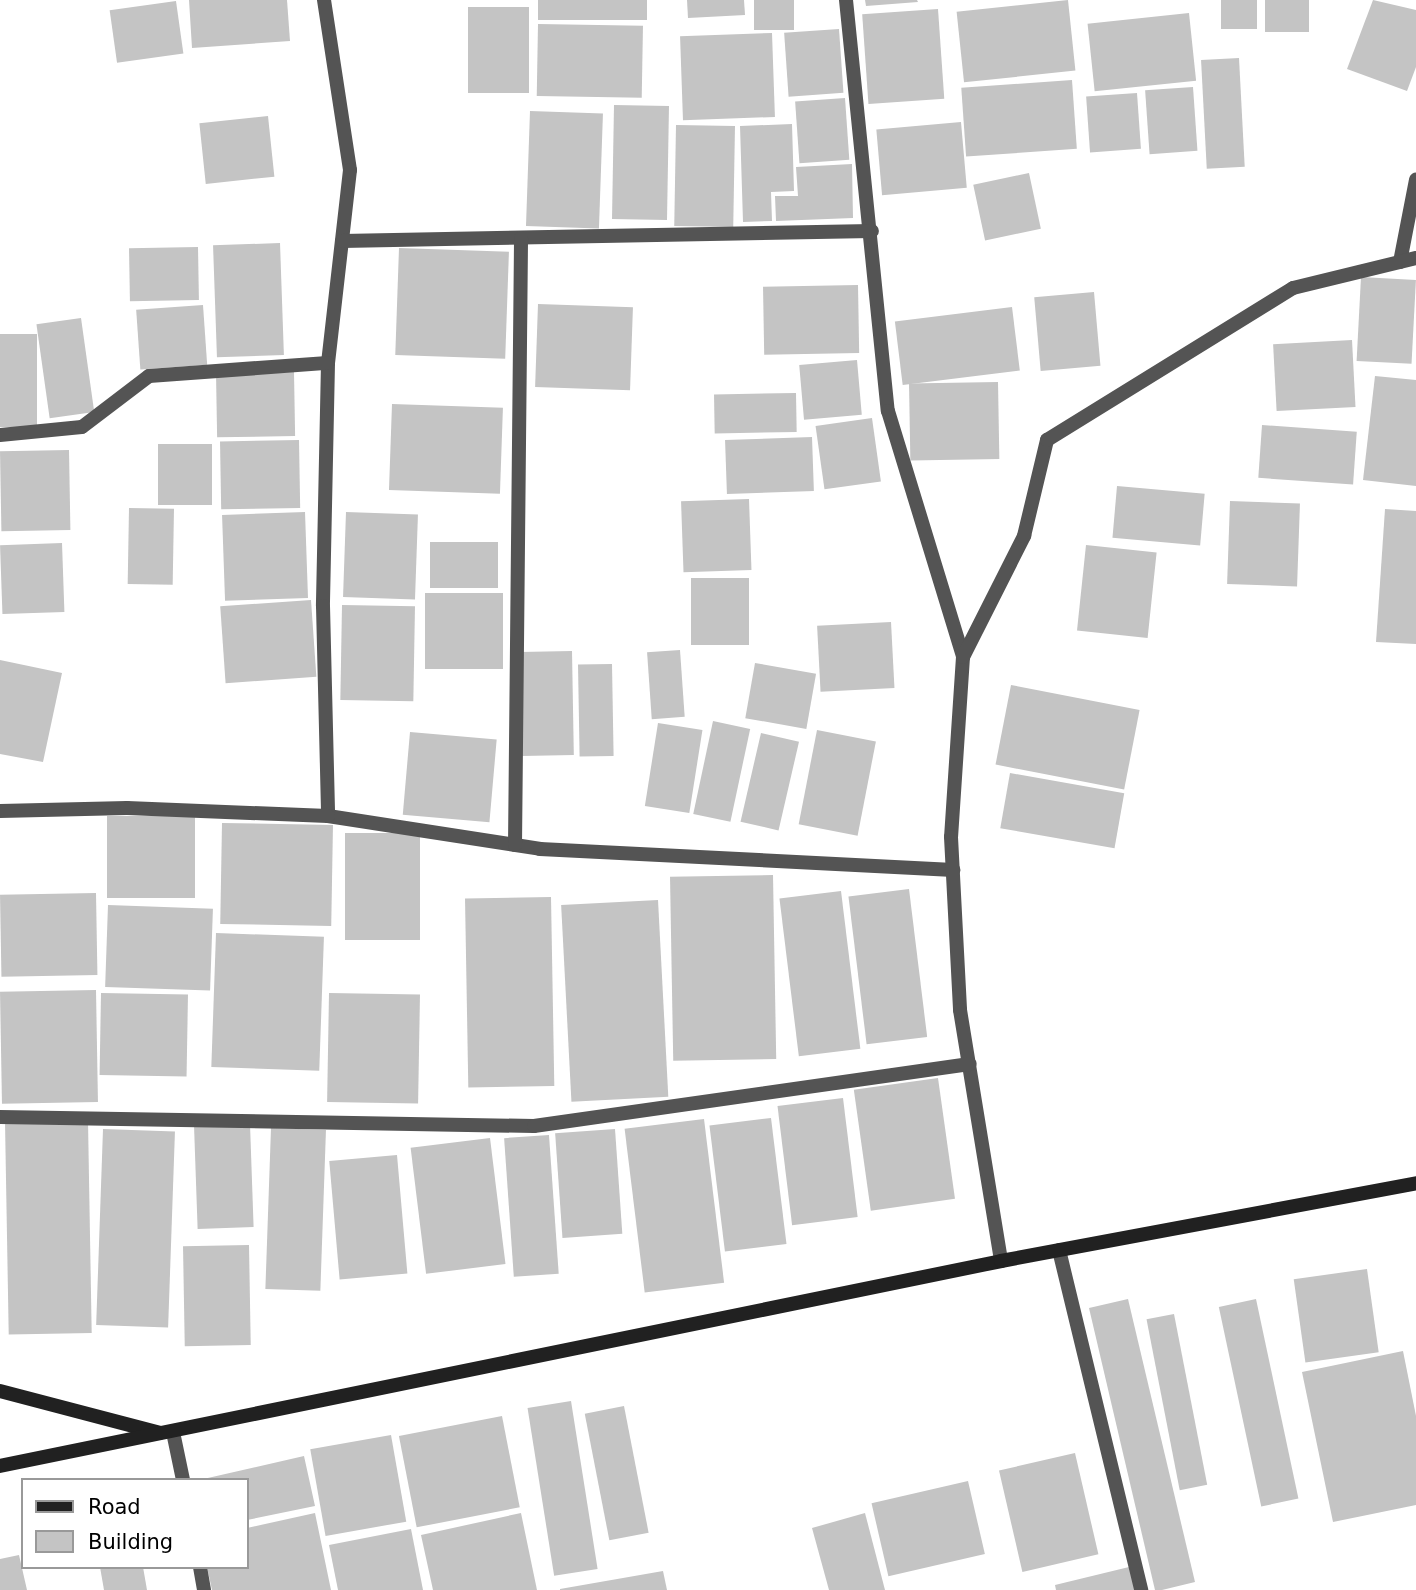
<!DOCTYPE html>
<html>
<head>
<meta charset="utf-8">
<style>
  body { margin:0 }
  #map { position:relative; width:1416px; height:1590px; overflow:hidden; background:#fff; font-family:"DejaVu Sans",sans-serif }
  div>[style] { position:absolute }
  .building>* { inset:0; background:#c4c4c4; transform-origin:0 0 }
  .street>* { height:14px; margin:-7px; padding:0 7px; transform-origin:7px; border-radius:7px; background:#545454 }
  .secondary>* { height:14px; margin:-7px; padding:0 7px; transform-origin:7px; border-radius:7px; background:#212121 }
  span { translate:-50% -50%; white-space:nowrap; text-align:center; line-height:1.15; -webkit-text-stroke:6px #fff; paint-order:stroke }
  .legend { position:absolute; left:21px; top:1478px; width:228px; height:91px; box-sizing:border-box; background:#fff; border:2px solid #999; margin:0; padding:9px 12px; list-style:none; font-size:21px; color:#000 }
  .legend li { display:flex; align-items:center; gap:14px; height:35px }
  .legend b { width:35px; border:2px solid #999 }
</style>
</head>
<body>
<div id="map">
  <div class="building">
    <i style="clip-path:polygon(189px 0,287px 0,290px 41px,192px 48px)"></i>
    <i style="left:538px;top:0;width:109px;height:20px"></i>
    <i style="clip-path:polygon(687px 0,744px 0,745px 15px,688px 18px)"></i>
    <i style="left:754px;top:0;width:40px;height:30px"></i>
    <i style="clip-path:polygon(865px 0,917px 0,918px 2px,866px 6px)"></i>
    <i style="left:1068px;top:0;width:71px;height:112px;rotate:84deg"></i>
    <i style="left:1221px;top:0;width:36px;height:29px"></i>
    <i style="left:1265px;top:0;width:44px;height:32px"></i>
    <i style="clip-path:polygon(1373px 0,1416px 10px,1416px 67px,1407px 91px,1347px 69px)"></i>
    <i style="left:176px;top:1px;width:53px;height:67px;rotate:82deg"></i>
    <i style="left:529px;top:7px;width:86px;height:61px;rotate:90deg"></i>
    <i style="left:938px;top:9px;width:90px;height:76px;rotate:86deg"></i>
    <i style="left:1189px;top:13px;width:68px;height:102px;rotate:84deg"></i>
    <i style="left:538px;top:24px;width:105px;height:72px;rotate:1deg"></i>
    <i style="left:839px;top:29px;width:64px;height:55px;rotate:86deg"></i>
    <i style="left:772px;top:33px;width:84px;height:92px;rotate:88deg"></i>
    <i style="left:1239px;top:58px;width:109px;height:38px;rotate:87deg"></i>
    <i style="left:1072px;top:80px;width:69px;height:111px;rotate:86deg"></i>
    <i style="left:1193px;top:87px;width:64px;height:48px;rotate:86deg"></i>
    <i style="left:1137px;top:93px;width:56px;height:51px;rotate:86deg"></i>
    <i style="left:845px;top:98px;width:62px;height:50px;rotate:86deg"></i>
    <i style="left:614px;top:105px;width:55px;height:114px;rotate:1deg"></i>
    <i style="left:530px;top:111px;width:73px;height:115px;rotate:2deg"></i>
    <i style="left:268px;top:116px;width:61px;height:69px;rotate:84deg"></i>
    <i style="left:961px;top:122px;width:66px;height:85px;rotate:85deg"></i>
    <i style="clip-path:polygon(792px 124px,794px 191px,771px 192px,772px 221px,743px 222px,740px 126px)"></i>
    <i style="left:676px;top:125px;width:59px;height:101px;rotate:1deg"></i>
    <i style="clip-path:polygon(852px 164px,853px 218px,776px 221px,775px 196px,798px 196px,796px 167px)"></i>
    <i style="left:1029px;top:173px;width:57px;height:57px;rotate:78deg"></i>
    <i style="left:280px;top:243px;width:112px;height:67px;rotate:88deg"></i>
    <i style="left:198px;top:247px;width:53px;height:69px;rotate:89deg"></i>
    <i style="left:399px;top:248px;width:110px;height:107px;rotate:2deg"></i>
    <i style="left:1361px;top:277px;width:55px;height:84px;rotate:3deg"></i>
    <i style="left:858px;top:285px;width:68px;height:95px;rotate:89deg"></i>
    <i style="left:1094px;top:292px;width:74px;height:60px;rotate:85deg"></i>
    <i style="left:538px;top:304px;width:95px;height:83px;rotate:2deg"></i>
    <i style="left:203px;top:305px;width:60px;height:67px;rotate:86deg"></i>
    <i style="left:1012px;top:307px;width:64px;height:118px;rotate:83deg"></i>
    <i style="left:81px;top:318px;width:95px;height:45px;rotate:82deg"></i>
    <i style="left:0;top:334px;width:37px;height:93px"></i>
    <i style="left:1352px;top:340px;width:67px;height:79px;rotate:87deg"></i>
    <i style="left:857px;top:360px;width:55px;height:58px;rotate:85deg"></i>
    <i style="left:294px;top:372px;width:64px;height:78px;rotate:89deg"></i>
    <i style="clip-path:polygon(1375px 376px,1416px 380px,1416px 486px,1363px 480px)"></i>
    <i style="left:998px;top:382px;width:77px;height:89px;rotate:89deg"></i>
    <i style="left:796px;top:393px;width:39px;height:82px;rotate:89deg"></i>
    <i style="left:392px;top:404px;width:111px;height:86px;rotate:2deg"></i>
    <i style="left:872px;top:418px;width:64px;height:57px;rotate:82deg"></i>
    <i style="left:1262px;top:425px;width:95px;height:53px;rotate:4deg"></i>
    <i style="left:812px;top:437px;width:54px;height:87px;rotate:88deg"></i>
    <i style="left:299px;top:440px;width:68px;height:79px;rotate:89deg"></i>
    <i style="left:158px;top:444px;width:54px;height:61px"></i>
    <i style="left:69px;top:450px;width:80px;height:69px;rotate:89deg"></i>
    <i style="left:1117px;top:486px;width:88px;height:52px;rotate:5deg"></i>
    <i style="left:749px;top:499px;width:71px;height:68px;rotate:88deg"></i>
    <i style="left:1230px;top:501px;width:70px;height:83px;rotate:2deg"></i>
    <i style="left:129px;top:508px;width:45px;height:76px;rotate:1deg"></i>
    <i style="clip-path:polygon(1385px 509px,1416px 511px,1416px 644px,1376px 642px)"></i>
    <i style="left:305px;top:512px;width:86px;height:83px;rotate:88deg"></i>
    <i style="left:346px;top:512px;width:72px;height:85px;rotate:2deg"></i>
    <i style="left:430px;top:542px;width:68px;height:46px"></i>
    <i style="left:62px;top:543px;width:69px;height:62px;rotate:88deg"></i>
    <i style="left:1086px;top:545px;width:71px;height:86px;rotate:6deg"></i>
    <i style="left:691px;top:578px;width:58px;height:67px"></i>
    <i style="left:425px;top:593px;width:78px;height:76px"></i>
    <i style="left:311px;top:600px;width:77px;height:91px;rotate:86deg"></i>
    <i style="left:342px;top:605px;width:73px;height:95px;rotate:1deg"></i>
    <i style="left:891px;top:622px;width:66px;height:74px;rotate:87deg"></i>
    <i style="left:680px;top:650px;width:67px;height:33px;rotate:86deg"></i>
    <i style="left:572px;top:651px;width:104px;height:52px;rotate:89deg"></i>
    <i style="clip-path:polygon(0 660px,62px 673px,43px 762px,0 754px)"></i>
    <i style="left:755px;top:663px;width:62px;height:56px;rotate:10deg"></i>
    <i style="left:612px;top:664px;width:92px;height:34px;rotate:89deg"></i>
    <i style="left:1011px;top:685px;width:131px;height:81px;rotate:11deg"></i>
    <i style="left:713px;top:721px;width:38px;height:95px;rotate:12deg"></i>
    <i style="left:658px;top:723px;width:45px;height:84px;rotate:9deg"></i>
    <i style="left:817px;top:730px;width:60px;height:96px;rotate:11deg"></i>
    <i style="left:410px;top:732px;width:87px;height:83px;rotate:5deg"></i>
    <i style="left:761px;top:733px;width:39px;height:91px;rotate:13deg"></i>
    <i style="left:1010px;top:773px;width:116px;height:56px;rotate:10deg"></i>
    <i style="left:107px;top:816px;width:88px;height:82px"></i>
    <i style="left:222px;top:823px;width:111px;height:101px;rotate:1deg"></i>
    <i style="left:345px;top:833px;width:75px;height:107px"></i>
    <i style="left:773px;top:875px;width:184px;height:103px;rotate:89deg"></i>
    <i style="left:909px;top:889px;width:149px;height:61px;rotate:83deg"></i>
    <i style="left:841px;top:891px;width:159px;height:62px;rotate:83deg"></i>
    <i style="left:96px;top:893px;width:82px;height:96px;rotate:89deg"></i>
    <i style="left:551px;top:897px;width:189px;height:86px;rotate:89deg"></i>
    <i style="left:658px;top:900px;width:197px;height:97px;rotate:87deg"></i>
    <i style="left:108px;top:905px;width:105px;height:82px;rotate:2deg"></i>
    <i style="left:216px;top:933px;width:108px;height:134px;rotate:2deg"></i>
    <i style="left:96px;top:990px;width:112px;height:96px;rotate:89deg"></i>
    <i style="left:101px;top:993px;width:87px;height:82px;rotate:1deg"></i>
    <i style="left:329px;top:993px;width:91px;height:109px;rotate:1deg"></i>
    <i style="left:938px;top:1078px;width:122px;height:85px;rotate:82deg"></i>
    <i style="left:843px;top:1098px;width:120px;height:66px;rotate:83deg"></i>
    <i style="left:771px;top:1118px;width:127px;height:62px;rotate:83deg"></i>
    <i style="left:704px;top:1119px;width:165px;height:80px;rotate:83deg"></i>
    <i style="left:88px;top:1121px;width:212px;height:83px;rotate:89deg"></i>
    <i style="left:250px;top:1124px;width:103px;height:56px;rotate:88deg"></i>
    <i style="left:271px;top:1128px;width:55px;height:161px;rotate:2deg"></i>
    <i style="left:103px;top:1129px;width:72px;height:196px;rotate:2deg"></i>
    <i style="left:615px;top:1129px;width:105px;height:60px;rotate:86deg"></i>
    <i style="left:549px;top:1135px;width:139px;height:45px;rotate:86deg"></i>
    <i style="left:490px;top:1138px;width:127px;height:80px;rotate:83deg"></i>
    <i style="left:397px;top:1155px;width:119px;height:68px;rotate:85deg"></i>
    <i style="left:249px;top:1245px;width:100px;height:66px;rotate:89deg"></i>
    <i style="left:1367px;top:1269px;width:84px;height:74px;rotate:82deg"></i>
    <i style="clip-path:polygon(1128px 1299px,1195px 1582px,1162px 1590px,1155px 1590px,1089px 1308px)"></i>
    <i style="left:1256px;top:1299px;width:204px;height:38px;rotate:78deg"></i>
    <i style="left:1174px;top:1314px;width:174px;height:28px;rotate:79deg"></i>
    <i style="clip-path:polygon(1403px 1351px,1416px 1416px,1416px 1505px,1333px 1522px,1302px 1372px)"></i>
    <i style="left:571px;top:1401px;width:170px;height:44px;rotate:81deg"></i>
    <i style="left:624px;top:1406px;width:129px;height:40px;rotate:79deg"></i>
    <i style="left:502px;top:1416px;width:93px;height:105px;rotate:79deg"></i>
    <i style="left:391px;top:1435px;width:88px;height:82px;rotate:80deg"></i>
    <i style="left:1075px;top:1453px;width:104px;height:78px;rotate:77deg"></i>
    <i style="clip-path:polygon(304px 1456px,315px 1506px,247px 1520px,247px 1480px,199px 1480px)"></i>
    <i style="left:968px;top:1481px;width:75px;height:99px;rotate:77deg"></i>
    <i style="clip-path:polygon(315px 1513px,331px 1590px,212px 1590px,207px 1567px,247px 1567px,247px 1528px)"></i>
    <i style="clip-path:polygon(521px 1513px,537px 1590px,433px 1590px,421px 1535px)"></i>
    <i style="clip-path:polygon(865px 1513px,885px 1590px,829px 1590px,812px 1528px)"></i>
    <i style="clip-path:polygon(411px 1529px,423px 1590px,338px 1590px,329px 1545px)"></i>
    <i style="clip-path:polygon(19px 1555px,27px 1590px,0 1590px,0 1559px)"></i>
    <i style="clip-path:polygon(100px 1567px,143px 1567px,147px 1590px,104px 1590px)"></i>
    <i style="clip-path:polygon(1129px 1567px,1135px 1590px,1056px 1590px,1055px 1585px)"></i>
    <i style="clip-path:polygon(663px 1571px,667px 1590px,560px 1590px,560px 1589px)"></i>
  </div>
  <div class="street">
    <i style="left:324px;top:0;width:172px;rotate:81.3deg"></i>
    <i style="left:350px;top:170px;width:194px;rotate:96.5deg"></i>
    <i style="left:328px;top:363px;width:243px;rotate:91.2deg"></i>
    <i style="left:323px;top:606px;width:210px;rotate:88.6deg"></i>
    <i style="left:328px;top:816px;width:215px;rotate:8.8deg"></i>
    <i style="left:540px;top:849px;width:414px;rotate:2.9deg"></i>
    <i style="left:846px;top:0;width:413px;rotate:84.2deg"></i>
    <i style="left:888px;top:411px;width:257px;rotate:73deg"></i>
    <i style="left:963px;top:657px;width:180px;rotate:93.8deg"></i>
    <i style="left:951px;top:837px;width:173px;rotate:87deg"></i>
    <i style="left:960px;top:1010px;width:254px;rotate:80.7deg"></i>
    <i style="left:342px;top:241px;width:530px;rotate:-1.08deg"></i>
    <i style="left:1400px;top:262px;width:84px;rotate:-79deg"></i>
    <i style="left:0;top:435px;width:82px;rotate:-5.6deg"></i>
    <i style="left:82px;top:427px;width:84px;rotate:-37.3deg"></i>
    <i style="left:149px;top:376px;width:179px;rotate:-4.2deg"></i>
    <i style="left:963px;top:657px;width:136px;rotate:-63.2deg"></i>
    <i style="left:1024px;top:536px;width:99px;rotate:-76.5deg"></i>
    <i style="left:1047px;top:440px;width:289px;rotate:-31.7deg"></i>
    <i style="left:1293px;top:288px;width:127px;rotate:-13.7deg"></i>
    <i style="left:0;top:811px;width:127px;rotate:-1.4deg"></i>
    <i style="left:127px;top:808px;width:201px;rotate:2.3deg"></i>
    <i style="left:515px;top:845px;width:607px;rotate:-89.43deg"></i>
    <i style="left:0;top:1117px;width:534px;rotate:0.97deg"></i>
    <i style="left:534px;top:1126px;width:440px;rotate:-8.1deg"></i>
    <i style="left:1059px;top:1250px;width:350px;rotate:76.4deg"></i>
    <i style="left:173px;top:1432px;width:49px;rotate:78.2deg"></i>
    <i style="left:200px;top:1567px;width:23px;rotate:80deg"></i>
  </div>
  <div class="secondary">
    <i style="left:0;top:1391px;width:165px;rotate:14.7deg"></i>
    <i style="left:0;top:1466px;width:1022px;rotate:-11.57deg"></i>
    <i style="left:1001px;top:1261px;width:422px;rotate:-10.6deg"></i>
  </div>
  <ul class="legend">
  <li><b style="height:9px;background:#212121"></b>Road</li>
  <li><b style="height:19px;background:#c4c4c4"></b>Building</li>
  </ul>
</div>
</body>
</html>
